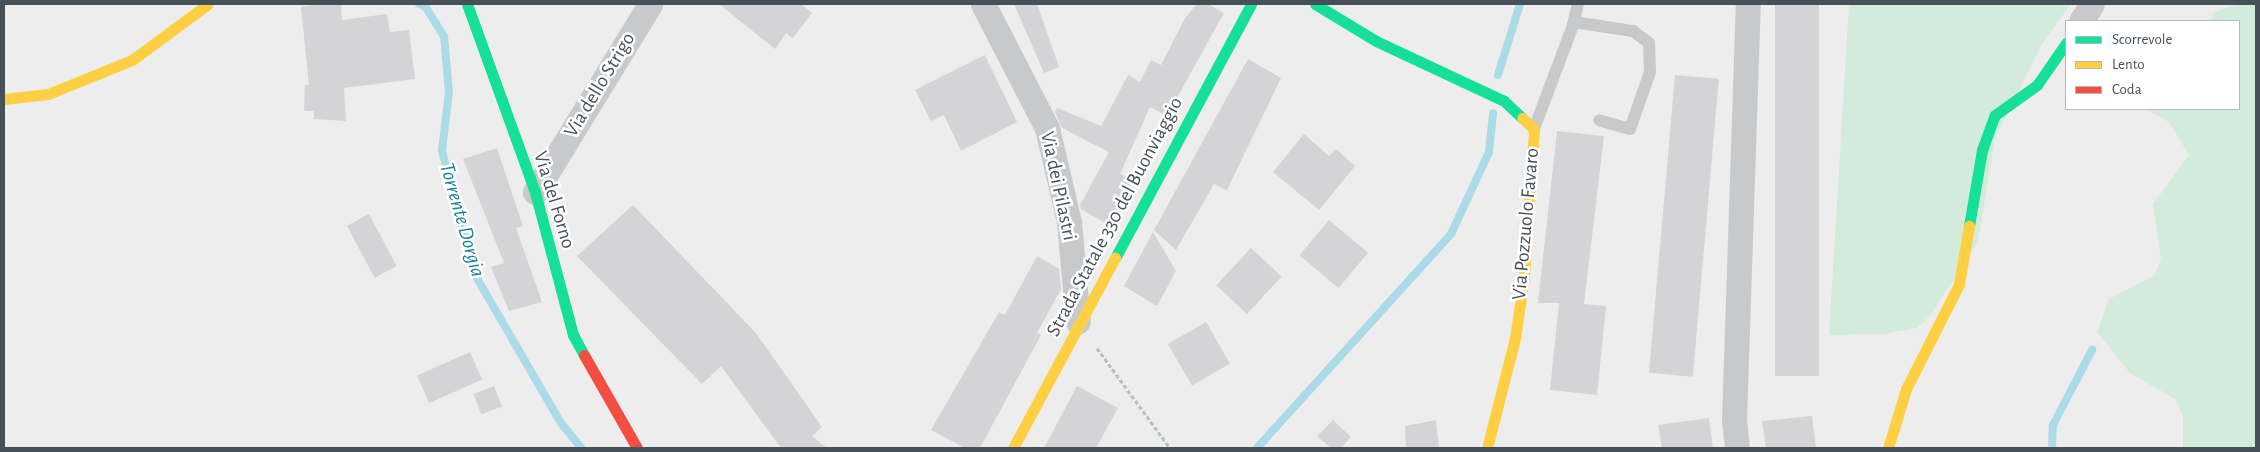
<!DOCTYPE html>
<html>
<head>
<meta charset="utf-8">
<style>
  body { margin:0 }
  #map { position:relative; width:2260px; height:452px; overflow:hidden; background:#eeeded; font-family:"Alegreya Sans",sans-serif }
  div>[style] { position:absolute }
  .green>* { inset:0; background:#d3ebdb }
  .stream>* { height:8px; margin:-4px; padding:0 4px; transform-origin:4px; border-radius:4px; background:#abdbe6 }
  .building>* { inset:0; background:#d4d4d6; transform-origin:0 0 }
  .path>* { height:3px; margin-top:-1.5px; transform-origin:0; background:repeating-linear-gradient(90deg,#b6c0bd 0 4px,transparent 0 6.5px) }
  .lane>* { height:12px; margin:-6px; padding:0 6px; transform-origin:6px; border-radius:6px; background:#c7c9cb }
  .street>* { height:25px; margin:-12.5px; padding:0 12.5px; transform-origin:12.5px; border-radius:12.5px; background:#c7c9cb }
  .fast>* { height:11px; margin:-5.5px; padding:0 5.5px; transform-origin:5.5px; border-radius:5.5px; background:#16e098 }
  .slow>* { height:11px; margin:-5.5px; padding:0 5.5px; transform-origin:5.5px; border-radius:5.5px; background:#ffcf43 }
  .jam>* { height:11px; margin:-5.5px; padding:0 5.5px; transform-origin:5.5px; border-radius:5.5px; background:#f24e42 }
  span { translate:-50% -50%; white-space:nowrap; text-align:center; line-height:1.15; -webkit-text-stroke:5px #fff; paint-order:stroke }
  .street-label { font-size:20px; color:#465058 }
  .water-label { font-size:21px; color:#188199; font-style:italic }
  .frame { position:absolute; inset:0; border:5px solid #465058; pointer-events:none }
  .legend { position:absolute; left:2065px; top:20px; width:175px; height:90px; box-sizing:border-box; background:#fff; border:1px solid #b5b9bc; margin:0; padding:6px 9px; list-style:none; font-size:15px; color:#465058 }
  .legend li { display:flex; align-items:center; gap:10px; height:25px }
  .legend b { width:25px; border:1px solid #b5b9bc }
</style>
</head>
<body>
<div id="map">
  <div class="green">
    <i style="clip-path:polygon(1849px 4px,2071px 4px,2042px 44px,1995px 138px,1978px 242px,1930px 316px,1917px 328px,1883px 334px,1829px 335px)"></i>
    <i style="clip-path:polygon(2240px 4px,2256px 4px,2256px 448px,2183px 448px,2183px 415px,2175px 399px,2130px 373px,2097px 332px,2109px 299px,2154px 276px,2161px 259px,2153px 204px,2189px 155px,2169px 122px,2145px 109px,2239px 109px,2239px 21px,2210px 21px,2214px 12px)"></i>
  </div>
  <div class="stream">
    <i style="left:419px;top:4px;width:6px;rotate:18deg"></i>
    <i style="left:425px;top:6px;width:36px;rotate:58deg"></i>
    <i style="left:444px;top:36px;width:56px;rotate:84.9deg"></i>
    <i style="left:449px;top:92px;width:59px;rotate:96.8deg"></i>
    <i style="left:442px;top:151px;width:126px;rotate:75.3deg"></i>
    <i style="left:474px;top:273px;width:173px;rotate:59.9deg"></i>
    <i style="left:561px;top:423px;width:32px;rotate:51deg"></i>
    <i style="left:1498px;top:75px;width:74px;rotate:-72.8deg"></i>
    <i style="left:1257px;top:448px;width:289px;rotate:-47.8deg"></i>
    <i style="left:1451px;top:234px;width:90px;rotate:-65.1deg"></i>
    <i style="left:1489px;top:152px;width:39px;rotate:-84deg"></i>
    <i style="left:2052px;top:448px;width:23px;rotate:-88deg"></i>
    <i style="left:2053px;top:425px;width:85px;rotate:-62.5deg"></i>
  </div>
  <div class="building">
    <i style="clip-path:polygon(321px 4px,341px 4px,342px 20px,387px 14px,390px 32px,409px 30px,415px 79px,344px 88px,346px 121px,314px 119px,314px 111px,304px 111px,305px 85px,309px 85px,301px 7px)"></i>
    <i style="clip-path:polygon(719px 4px,801px 4px,812px 13px,793px 38px,786px 33px,775px 49px)"></i>
    <i style="clip-path:polygon(1014px 4px,1037px 4px,1059px 67px,1044px 73px)"></i>
    <i style="clip-path:polygon(1197px 4px,1208px 4px,1224px 13px,1167px 116px,1150px 107px,1120px 174px,1133px 180px,1109px 225px,1081px 209px,1080px 205px,1109px 152px,1062px 128px,1055px 112px,1057px 108px,1101px 126px,1128px 75px,1140px 82px,1151px 60px,1161px 65px,1185px 18px)"></i>
    <i style="left:1775px;top:4px;width:44px;height:372px"></i>
    <i style="clip-path:polygon(985px 55px,1017px 122px,961px 151px,944px 115px,931px 121px,915px 90px)"></i>
    <i style="clip-path:polygon(1248px 59px,1281px 78px,1227px 190px,1214px 184px,1176px 250px,1154px 230px)"></i>
    <i style="left:1675px;top:75px;width:44px;height:299px;rotate:5deg"></i>
    <i style="clip-path:polygon(1557px 131px,1604px 136px,1584px 304px,1606px 306px,1597px 395px,1550px 390px,1559px 303px,1538px 303px)"></i>
    <i style="clip-path:polygon(1304px 134px,1329px 156px,1336px 149px,1355px 166px,1319px 210px,1273px 172px)"></i>
    <i style="clip-path:polygon(497px 148px,523px 226px,516px 228px,542px 302px,509px 311px,491px 267px,504px 263px,463px 159px)"></i>
    <i style="clip-path:polygon(633px 205px,756px 333px,822px 427px,812px 436px,827px 448px,781px 448px,721px 366px,702px 384px,577px 256px)"></i>
    <i style="left:369px;top:214px;width:59px;height:25px;rotate:62deg"></i>
    <i style="left:1329px;top:220px;width:51px;height:46px;rotate:40deg"></i>
    <i style="clip-path:polygon(1153px 232px,1176px 271px,1157px 306px,1124px 286px)"></i>
    <i style="left:1251px;top:248px;width:42px;height:51px;rotate:43deg"></i>
    <i style="clip-path:polygon(1037px 256px,1059px 269px,1061px 289px,1037px 333px,1041px 335px,980px 448px,965px 448px,931px 430px,999px 312px,1005px 315px)"></i>
    <i style="left:1206px;top:322px;width:48px;height:44px;rotate:60deg"></i>
    <i style="left:470px;top:352px;width:30px;height:58px;rotate:66deg"></i>
    <i style="left:494px;top:386px;width:22px;height:22px;rotate:69deg"></i>
    <i style="clip-path:polygon(1077px 386px,1118px 408px,1096px 448px,1044px 448px)"></i>
    <i style="clip-path:polygon(1812px 416px,1816px 448px,1766px 448px,1762px 421px)"></i>
    <i style="clip-path:polygon(1709px 418px,1713px 448px,1662px 448px,1658px 425px)"></i>
    <i style="clip-path:polygon(1333px 420px,1351px 437px,1341px 448px,1331px 448px,1317px 436px)"></i>
    <i style="clip-path:polygon(1436px 420px,1439px 448px,1406px 448px,1405px 426px)"></i>
  </div>
  <div class="path">
    <i style="left:1097px;top:348px;width:124px;rotate:53.9deg"></i>
  </div>
  <div class="lane">
    <i style="left:1574px;top:22px;width:60px;rotate:8.7deg"></i>
    <i style="left:1633px;top:31px;width:20px;rotate:37deg"></i>
    <i style="left:1649px;top:43px;width:29px;rotate:88deg"></i>
    <i style="left:1650px;top:72px;width:60px;rotate:109.3deg"></i>
    <i style="left:1630px;top:129px;width:32px;rotate:-164deg"></i>
    <i style="left:1534px;top:129px;width:111px;rotate:-69.4deg"></i>
    <i style="left:1573px;top:25px;width:22px;rotate:-77deg"></i>
  </div>
  <div class="street">
    <i style="left:983px;top:4px;width:140px;rotate:62.7deg"></i>
    <i style="left:1047px;top:128px;width:97px;rotate:76.8deg"></i>
    <i style="left:1069px;top:222px;width:100px;rotate:84.9deg"></i>
    <i style="left:2081px;top:21px;width:20px;rotate:-57deg"></i>
    <i style="left:535px;top:192px;width:220px;rotate:-58.5deg"></i>
    <i style="left:1737px;top:448px;width:28px;rotate:-96deg"></i>
    <i style="left:1734px;top:420px;width:416px;rotate:-88.1deg"></i>
  </div>
  <div class="fast">
    <i style="left:467px;top:4px;width:200px;rotate:70.1deg"></i>
    <i style="left:535px;top:192px;width:148px;rotate:75.1deg"></i>
    <i style="left:573px;top:335px;width:23px;rotate:61deg"></i>
    <i style="left:1315px;top:4px;width:71px;rotate:31.2deg"></i>
    <i style="left:1376px;top:41px;width:141px;rotate:25.1deg"></i>
    <i style="left:1504px;top:101px;width:25px;rotate:43deg"></i>
    <i style="left:1969px;top:226px;width:77px;rotate:-80.3deg"></i>
    <i style="left:1982px;top:150px;width:37px;rotate:-70deg"></i>
    <i style="left:1995px;top:115px;width:52px;rotate:-35.5deg"></i>
    <i style="left:2037px;top:85px;width:51px;rotate:-55.4deg"></i>
    <i style="left:1115px;top:258px;width:288px;rotate:-61.8deg"></i>
  </div>
  <div class="slow">
    <i style="left:4px;top:99px;width:44px;rotate:-6.5deg"></i>
    <i style="left:48px;top:94px;width:91px;rotate:-22deg"></i>
    <i style="left:132px;top:60px;width:94px;rotate:-36.4deg"></i>
    <i style="left:1013px;top:448px;width:216px;rotate:-61.8deg"></i>
    <i style="left:1487px;top:448px;width:114px;rotate:-75.7deg"></i>
    <i style="left:1515px;top:338px;width:62px;rotate:-81.6deg"></i>
    <i style="left:1524px;top:277px;width:148px;rotate:-86.1deg"></i>
    <i style="left:1534px;top:129px;width:16px;rotate:-137deg"></i>
    <i style="left:1888px;top:448px;width:62px;rotate:-73deg"></i>
    <i style="left:1906px;top:389px;width:118px;rotate:-63.2deg"></i>
    <i style="left:1959px;top:284px;width:59px;rotate:-80.2deg"></i>
  </div>
  <div class="jam">
    <i style="left:584px;top:355px;width:107px;rotate:60.3deg"></i>
  </div>
  <div class="street-label">
    <span style="left:600px;top:85px;rotate:-59deg">Via dello Strigo</span>
    <span style="left:1058px;top:186px;rotate:78deg">Via dei Pilastri</span>
    <span style="left:554px;top:200px;rotate:73deg">Via del Forno</span>
    <span style="left:1115px;top:217px;rotate:-62deg">Strada Statale 330 del Buonviaggio</span>
    <span style="left:1526px;top:224px;rotate:-85deg">Via Pozzuolo Favaro</span>
  </div>
  <div class="water-label">
    <span style="left:462px;top:220px;rotate:74deg">Torrente Dorgia</span>
  </div>
  <div class="frame"></div>
  <ul class="legend">
  <li><b style="height:6px;background:#16e098"></b>Scorrevole</li>
  <li><b style="height:6px;background:#ffcf43"></b>Lento</li>
  <li><b style="height:6px;background:#f24e42"></b>Coda</li>
  </ul>
</div>
</body>
</html>
